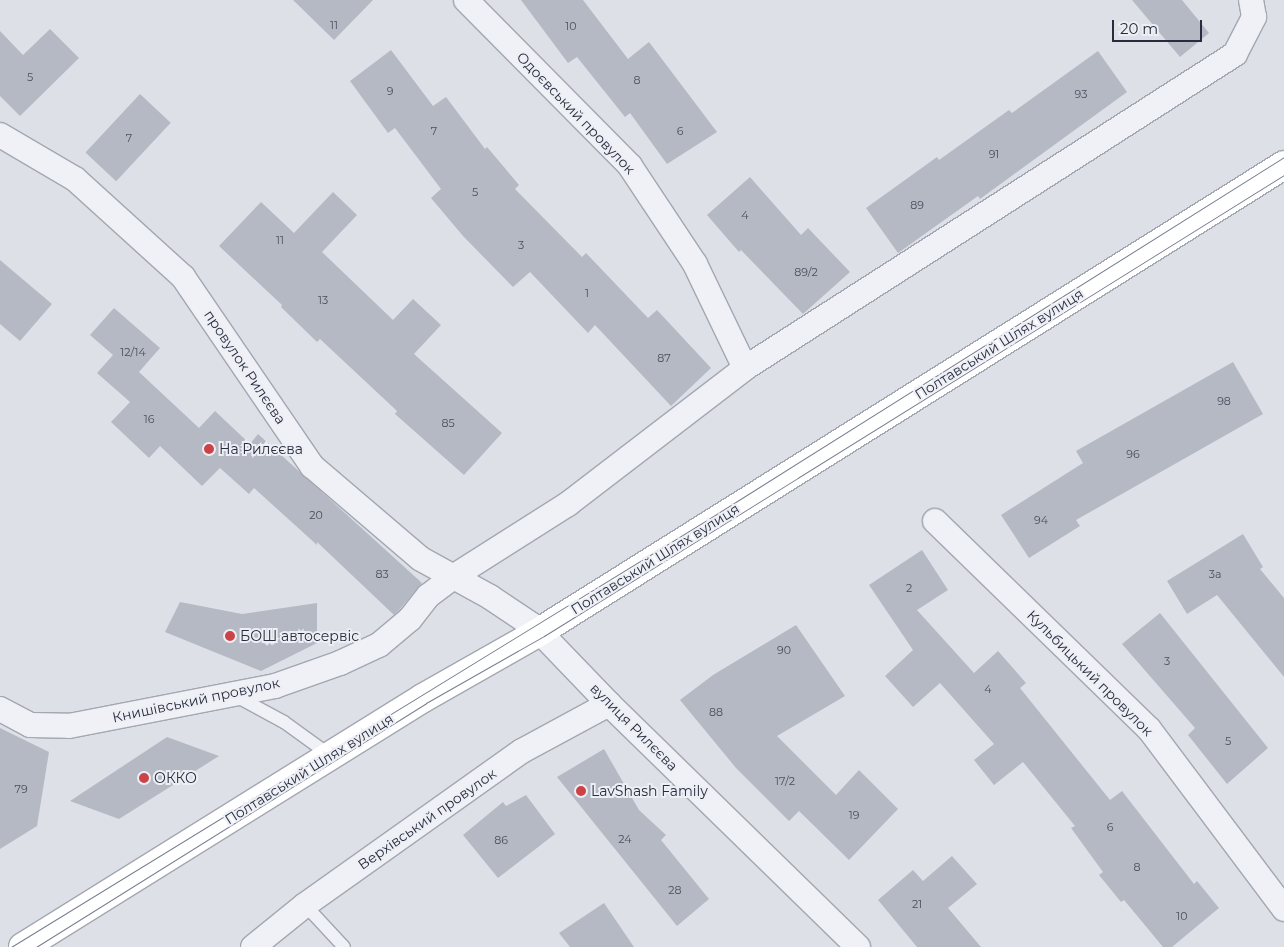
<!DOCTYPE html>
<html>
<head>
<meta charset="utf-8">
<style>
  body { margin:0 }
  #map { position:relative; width:1284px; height:947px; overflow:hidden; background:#dde0e7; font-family:Montserrat,sans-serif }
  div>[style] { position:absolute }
  .building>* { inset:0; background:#b5b9c4; transform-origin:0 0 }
  .roads { filter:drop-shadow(1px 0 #a3a7b1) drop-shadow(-1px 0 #a3a7b1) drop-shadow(0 1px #a3a7b1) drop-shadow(0 -1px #a3a7b1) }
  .lane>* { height:12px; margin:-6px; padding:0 6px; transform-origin:6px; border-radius:6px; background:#f0f1f6 }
  .street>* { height:24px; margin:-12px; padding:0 12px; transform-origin:12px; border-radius:12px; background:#f0f1f6 }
  .primary>* { height:28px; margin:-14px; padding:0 14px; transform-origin:14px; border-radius:14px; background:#fff }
  .tram>* { height:1px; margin:-0.5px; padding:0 0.5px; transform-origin:0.5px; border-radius:0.5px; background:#777e90 }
  .dots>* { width:14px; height:14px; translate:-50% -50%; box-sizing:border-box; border:2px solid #edeff5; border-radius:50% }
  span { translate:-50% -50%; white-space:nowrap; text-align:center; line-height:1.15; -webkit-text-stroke:4px #edeff5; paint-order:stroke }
  .number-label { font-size:11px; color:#4a5060 }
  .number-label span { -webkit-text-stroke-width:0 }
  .street-label { font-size:14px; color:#272d3e }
  .poi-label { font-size:14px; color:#272d3e }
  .left { translate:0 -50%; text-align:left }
  .scale { position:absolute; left:1112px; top:20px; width:90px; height:22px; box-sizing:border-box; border:2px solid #272d3e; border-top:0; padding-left:6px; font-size:15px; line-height:18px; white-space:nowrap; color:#272d3e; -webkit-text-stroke:4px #edeff5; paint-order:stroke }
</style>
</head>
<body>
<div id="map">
  <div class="building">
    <i style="clip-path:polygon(293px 0,373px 0,334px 40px)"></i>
    <i style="clip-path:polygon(521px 0,583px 0,628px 59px,649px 42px,717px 132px,667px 164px,630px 113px,625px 117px,577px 57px,568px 63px)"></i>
    <i style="clip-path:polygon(1132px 0,1182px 0,1209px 33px,1180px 57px)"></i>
    <i style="clip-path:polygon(50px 29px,79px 58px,20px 116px,0 96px,0 31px,23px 55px)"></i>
    <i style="clip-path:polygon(391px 50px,433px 106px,446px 97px,485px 149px,487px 147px,519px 185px,515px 189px,582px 257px,586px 253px,648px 318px,657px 310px,711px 368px,671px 406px,595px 325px,588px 333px,530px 272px,513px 287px,463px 236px,431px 198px,441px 189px,395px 128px,388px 133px,350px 81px)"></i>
    <i style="clip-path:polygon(1098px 51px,1127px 92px,980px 199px,978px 196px,898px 253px,866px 208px,937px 157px,939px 160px,1009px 110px,1012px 113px)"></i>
    <i style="left:140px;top:94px;width:42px;height:80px;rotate:43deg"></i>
    <i style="clip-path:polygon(750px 177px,801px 235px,808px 228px,850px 272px,803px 314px,741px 250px,739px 252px,707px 215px)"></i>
    <i style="clip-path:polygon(333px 192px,357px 215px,322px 252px,393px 320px,413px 299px,441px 325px,414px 354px,502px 433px,464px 475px,395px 414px,397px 411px,320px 339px,317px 342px,281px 307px,282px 305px,219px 246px,261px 202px,294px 233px)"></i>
    <i style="clip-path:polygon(0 260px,52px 304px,20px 341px,0 324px)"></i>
    <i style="clip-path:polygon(114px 308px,160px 348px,139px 372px,199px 428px,215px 411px,250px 444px,258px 434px,422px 583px,400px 609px,394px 615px,317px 542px,317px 545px,254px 488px,249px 494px,220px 468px,202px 486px,160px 446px,149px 458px,111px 422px,130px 402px,97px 373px,113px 355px,90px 335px)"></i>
    <i style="clip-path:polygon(1233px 362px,1263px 414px,1076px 520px,1080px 526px,1029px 558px,1001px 515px,1083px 463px,1076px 451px)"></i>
    <i style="clip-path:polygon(1243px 534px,1263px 567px,1260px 569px,1284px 598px,1284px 677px,1217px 595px,1187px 614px,1167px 581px)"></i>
    <i style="clip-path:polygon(922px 550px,948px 590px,917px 610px,974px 673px,998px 651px,1026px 683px,1020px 688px,1110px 800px,1122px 791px,1194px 884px,1197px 881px,1219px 908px,1172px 947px,1163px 947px,1124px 900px,1121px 902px,1099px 875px,1103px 872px,1071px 828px,1075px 826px,1023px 762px,994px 785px,974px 760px,994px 744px,940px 683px,913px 707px,885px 676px,913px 650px,869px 585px)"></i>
    <i style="clip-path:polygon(180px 602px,242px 614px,317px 603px,317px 643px,261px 671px,165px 632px)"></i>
    <i style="clip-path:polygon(1160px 613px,1268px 748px,1227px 784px,1188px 735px,1195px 728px,1122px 644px)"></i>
    <i style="clip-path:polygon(796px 625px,845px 696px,777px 736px,836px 795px,859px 770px,898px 809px,849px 860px,799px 811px,789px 821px,736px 768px,680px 700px,713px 675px)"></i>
    <i style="clip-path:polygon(0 728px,49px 752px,37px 826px,0 849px)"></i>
    <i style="clip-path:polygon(167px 737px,219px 756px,119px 819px,70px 801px)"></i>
    <i style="clip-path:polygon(604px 749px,639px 810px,666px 835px,661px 840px,709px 899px,677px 926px,557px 777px)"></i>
    <i style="clip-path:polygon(526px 795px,555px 834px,498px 878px,463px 835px,503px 802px,506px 806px)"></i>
    <i style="clip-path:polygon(952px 856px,977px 884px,948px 908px,981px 947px,917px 947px,878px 900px,913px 870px,923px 881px)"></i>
    <i style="clip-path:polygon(604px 903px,634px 947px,570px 947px,559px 933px)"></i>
  </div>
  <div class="roads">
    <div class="lane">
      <i style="left:234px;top:695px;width:57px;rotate:28.4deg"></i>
      <i style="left:284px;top:722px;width:58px;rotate:35.9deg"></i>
      <i style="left:305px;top:905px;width:57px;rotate:47.1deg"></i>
    </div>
    <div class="street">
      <i style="left:466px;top:0;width:233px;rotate:45.3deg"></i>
      <i style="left:630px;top:166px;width:118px;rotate:56.4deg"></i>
      <i style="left:695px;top:264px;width:115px;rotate:64.3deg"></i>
      <i style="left:0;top:135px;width:87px;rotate:30.4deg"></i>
      <i style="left:75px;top:179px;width:146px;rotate:42.2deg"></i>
      <i style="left:183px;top:277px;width:229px;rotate:55.7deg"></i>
      <i style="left:312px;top:466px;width:143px;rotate:40.5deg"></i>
      <i style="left:421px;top:559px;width:79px;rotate:28.8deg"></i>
      <i style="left:490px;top:597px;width:54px;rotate:33.7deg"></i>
      <i style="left:535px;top:627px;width:107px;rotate:46.1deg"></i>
      <i style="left:609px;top:704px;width:348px;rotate:44.3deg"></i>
      <i style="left:935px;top:521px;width:298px;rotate:44.2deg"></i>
      <i style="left:1149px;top:729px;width:225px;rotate:53.1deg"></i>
      <i style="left:0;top:709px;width:34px;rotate:28deg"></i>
      <i style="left:30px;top:725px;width:39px;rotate:1deg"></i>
      <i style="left:69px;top:726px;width:210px;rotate:-11deg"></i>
      <i style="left:275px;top:686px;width:69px;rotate:-19.5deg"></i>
      <i style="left:340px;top:663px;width:43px;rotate:-24.8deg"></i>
      <i style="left:379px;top:645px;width:40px;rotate:-40deg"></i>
      <i style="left:410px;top:619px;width:29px;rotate:-52deg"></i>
      <i style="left:428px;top:596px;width:31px;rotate:-37deg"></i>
      <i style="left:453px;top:577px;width:136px;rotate:-32.4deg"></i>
      <i style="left:568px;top:504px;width:223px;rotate:-37.5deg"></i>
      <i style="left:745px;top:368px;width:582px;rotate:-32.65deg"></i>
      <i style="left:1235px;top:54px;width:42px;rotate:-62.8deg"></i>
      <i style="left:1254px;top:17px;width:17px;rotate:-100deg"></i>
      <i style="left:253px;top:947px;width:67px;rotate:-38.9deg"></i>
      <i style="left:305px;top:905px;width:266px;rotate:-35.4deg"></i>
      <i style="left:522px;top:751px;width:99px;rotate:-28.4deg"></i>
    </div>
    <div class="primary">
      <i style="left:23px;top:947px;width:471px;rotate:-31.9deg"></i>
      <i style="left:423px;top:698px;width:133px;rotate:-29.6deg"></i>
      <i style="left:539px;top:632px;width:879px;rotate:-32.08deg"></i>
    </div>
  </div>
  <div class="tram">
    <i style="left:11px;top:947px;width:817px;rotate:-31.53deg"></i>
    <i style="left:707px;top:520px;width:682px;rotate:-32.17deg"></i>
    <i style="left:36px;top:947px;width:460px;rotate:-32deg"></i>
    <i style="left:426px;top:703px;width:136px;rotate:-29.6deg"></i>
    <i style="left:544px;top:636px;width:872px;rotate:-31.92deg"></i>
  </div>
  <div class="dots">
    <i style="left:209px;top:449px;background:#cc4347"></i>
    <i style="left:230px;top:636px;background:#cc4347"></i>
    <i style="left:144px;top:778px;background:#cc4347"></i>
    <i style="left:581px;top:791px;background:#cc4347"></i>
  </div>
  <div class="number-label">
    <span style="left:334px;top:25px">11</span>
    <span style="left:571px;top:26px">10</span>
    <span style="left:30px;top:77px">5</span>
    <span style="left:637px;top:80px">8</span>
    <span style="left:390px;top:91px">9</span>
    <span style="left:1081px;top:94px">93</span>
    <span style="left:434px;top:131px">7</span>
    <span style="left:680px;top:131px">6</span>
    <span style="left:129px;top:138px">7</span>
    <span style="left:994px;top:154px">91</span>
    <span style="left:475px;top:192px">5</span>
    <span style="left:917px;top:205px">89</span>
    <span style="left:745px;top:215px">4</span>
    <span style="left:280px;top:240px">11</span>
    <span style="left:521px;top:245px">3</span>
    <span style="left:806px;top:272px">89/2</span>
    <span style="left:587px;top:293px">1</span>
    <span style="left:323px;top:300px">13</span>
    <span style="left:133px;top:352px">12/14</span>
    <span style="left:664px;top:358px">87</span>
    <span style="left:1224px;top:401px">98</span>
    <span style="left:149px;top:419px">16</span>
    <span style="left:448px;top:423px">85</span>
    <span style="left:1133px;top:454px">96</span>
    <span style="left:316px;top:515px">20</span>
    <span style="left:1041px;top:520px">94</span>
    <span style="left:382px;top:574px">83</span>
    <span style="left:1215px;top:574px">3а</span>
    <span style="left:909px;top:588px">2</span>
    <span style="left:784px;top:650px">90</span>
    <span style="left:1167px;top:661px">3</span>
    <span style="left:988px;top:689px">4</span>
    <span style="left:716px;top:712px">88</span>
    <span style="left:1228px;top:741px">5</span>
    <span style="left:785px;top:781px">17/2</span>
    <span style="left:21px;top:789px">79</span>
    <span style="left:854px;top:815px">19</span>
    <span style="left:1110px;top:827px">6</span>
    <span style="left:625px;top:839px">24</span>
    <span style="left:501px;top:840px">86</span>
    <span style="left:1137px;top:867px">8</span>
    <span style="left:675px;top:890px">28</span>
    <span style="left:917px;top:904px">21</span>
    <span style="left:1182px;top:916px">10</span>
  </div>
  <div class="street-label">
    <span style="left:576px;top:113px;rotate:46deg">Одоєвський провулок</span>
    <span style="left:999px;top:344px;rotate:-32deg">Полтавський Шлях вулиця</span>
    <span style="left:245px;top:367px;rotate:56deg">провулок Рилєєва</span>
    <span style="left:655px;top:559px;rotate:-32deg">Полтавський Шлях вулиця</span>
    <span style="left:1090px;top:673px;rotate:45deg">Кульбицький провулок</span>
    <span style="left:196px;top:700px;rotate:-12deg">Книшівський провулок</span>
    <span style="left:634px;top:727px;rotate:45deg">вулиця Рилєєва</span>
    <span style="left:309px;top:769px;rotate:-32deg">Полтавський Шлях вулиця</span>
    <span style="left:427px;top:819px;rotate:-35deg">Верхівський провулок</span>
  </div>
  <div class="poi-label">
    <span class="left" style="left:219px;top:449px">На Рилєєва</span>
    <span class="left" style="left:240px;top:636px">БОШ автосервіс</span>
    <span class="left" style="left:154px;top:778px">ОККО</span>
    <span class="left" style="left:591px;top:791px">LavShash Family</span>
  </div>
  <div class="scale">20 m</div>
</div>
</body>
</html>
